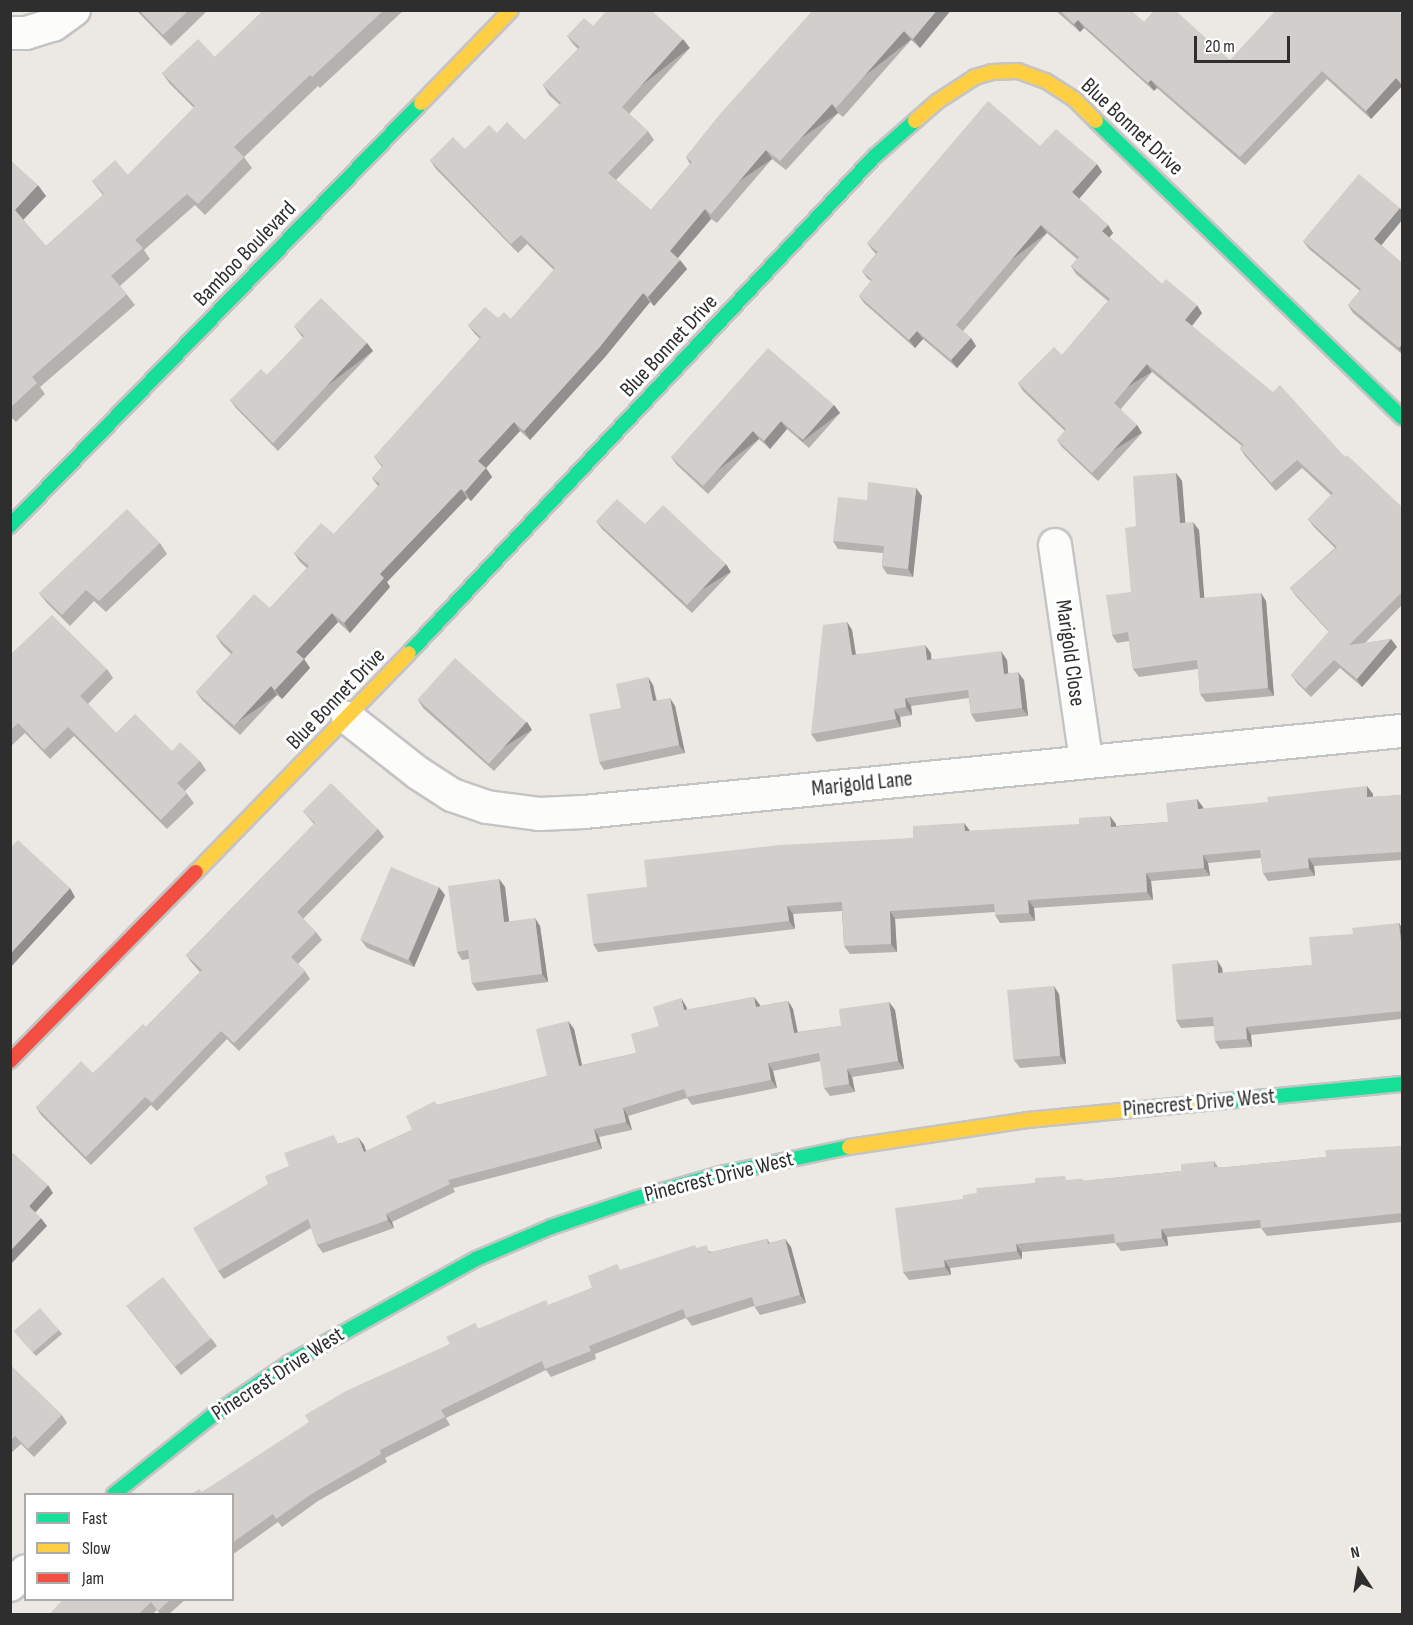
<!DOCTYPE html>
<html>
<head>
<meta charset="utf-8">
<style>
  body { margin:0 }
  #map { position:relative; width:1413px; height:1625px; overflow:hidden; background:#ece8e4; font-family:"Sofia Sans Condensed",sans-serif }
  div>[style] { position:absolute }
  .roads { filter:drop-shadow(2px 0 #c5c4c5) drop-shadow(-2px 0 #c5c4c5) drop-shadow(0 2px #c5c4c5) drop-shadow(0 -2px #c5c4c5) }
  .street>* { height:32px; margin:-16px; padding:0 16px; transform-origin:16px; border-radius:16px; background:#fcfcfb }
  .fast>* { height:14px; margin:-7px; padding:0 7px; transform-origin:7px; border-radius:7px; background:#16e098 }
  .slow>* { height:14px; margin:-7px; padding:0 7px; transform-origin:7px; border-radius:7px; background:#ffcf43 }
  .jam>* { height:14px; margin:-7px; padding:0 7px; transform-origin:7px; border-radius:7px; background:#f24e42 }
  .wall>* { inset:0; background:#b4b1af }
  .shaded-wall>* { inset:0; background:#92908e; transform-origin:0 0 }
  .building>* { inset:0; background:#d1cecb; transform-origin:0 0 }
  span { translate:-50% -50%; white-space:nowrap; text-align:center; line-height:1.15; -webkit-text-stroke:6px #fff; paint-order:stroke }
  .street-label { font-size:22px; color:#2e2e2e }
  .frame { position:absolute; inset:0; border:12px solid #2e2e2e; pointer-events:none }
  .legend { position:absolute; left:24px; top:1493px; width:210px; height:108px; box-sizing:border-box; background:#fff; border:2px solid #ababab; margin:0; padding:8px 10px; list-style:none; font-size:18px; color:#2e2e2e }
  .legend li { display:flex; align-items:center; gap:12px; height:30px }
  .legend b { width:30px; border:2px solid #ababab }
  .north { position:absolute; left:1329px; top:1541px; width:60px; height:60px; -webkit-text-stroke:4px #fff; paint-order:stroke; rotate:348deg; font-size:16px; font-weight:700; line-height:24px; text-align:center; color:#2e2e2e }
  .north::after { content:''; display:block; margin:auto; width:21px; height:27px; background:#2e2e2e; clip-path:polygon(50% 0,100% 100%,50% 72%,0 100%) }
  .scale { position:absolute; left:1194px; top:36px; width:96px; height:27px; box-sizing:border-box; border:3px solid #2e2e2e; border-top:0; padding-left:8px; font-size:18px; line-height:21px; white-space:nowrap; color:#2e2e2e; -webkit-text-stroke:4px #fff; paint-order:stroke }
</style>
</head>
<body>
<div id="map">
  <div class="roads">
    <div class="street">
      <i style="left:10px;top:33px;width:16px"></i>
      <i style="left:26px;top:33px;width:28px;rotate:-17deg"></i>
      <i style="left:53px;top:25px;width:26px;rotate:-36deg"></i>
      <i style="left:1055px;top:545px;width:218px;rotate:81.8deg"></i>
      <i style="left:348px;top:718px;width:89px;rotate:38.2deg"></i>
      <i style="left:418px;top:773px;width:40px;rotate:32.9deg"></i>
      <i style="left:452px;top:795px;width:37px;rotate:19deg"></i>
      <i style="left:487px;top:807px;width:52px;rotate:7.7deg"></i>
      <i style="left:539px;top:814px;width:45px;rotate:-2.5deg"></i>
      <i style="left:584px;top:812px;width:822px;rotate:-5.66deg"></i>
      <i style="left:10px;top:1585px;width:21px;rotate:-41deg"></i>
    </div>
    <div class="fast">
      <i style="left:1096px;top:121px;width:426px;rotate:44.1deg"></i>
      <i style="left:10px;top:526px;width:590px;rotate:-45.82deg"></i>
      <i style="left:409px;top:653px;width:680px;rotate:-46.85deg"></i>
      <i style="left:874px;top:157px;width:55px;rotate:-41.3deg"></i>
      <i style="left:1194px;top:1104px;width:209px;rotate:-5.5deg"></i>
      <i style="left:114px;top:1494px;width:125px;rotate:-38.5deg"></i>
      <i style="left:212px;top:1416px;width:93px;rotate:-34.5deg"></i>
      <i style="left:289px;top:1363px;width:214px;rotate:-29.1deg"></i>
      <i style="left:476px;top:1259px;width:82px;rotate:-23.1deg"></i>
      <i style="left:551px;top:1227px;width:88px;rotate:-18.6deg"></i>
      <i style="left:634px;top:1199px;width:90px;rotate:-16.2deg"></i>
      <i style="left:720px;top:1174px;width:132px;rotate:-11.8deg"></i>
    </div>
    <div class="slow">
      <i style="left:421px;top:103px;width:129px;rotate:-45.9deg"></i>
      <i style="left:915px;top:121px;width:30px;rotate:-41deg"></i>
      <i style="left:938px;top:101px;width:44px;rotate:-33deg"></i>
      <i style="left:975px;top:77px;width:18px;rotate:-16deg"></i>
      <i style="left:992px;top:72px;width:26px;rotate:-2deg"></i>
      <i style="left:1018px;top:71px;width:30px;rotate:20deg"></i>
      <i style="left:1046px;top:81px;width:33px;rotate:33deg"></i>
      <i style="left:1074px;top:99px;width:31px;rotate:45deg"></i>
      <i style="left:196px;top:872px;width:305px;rotate:-45.8deg"></i>
      <i style="left:849px;top:1147px;width:180px;rotate:-8.6deg"></i>
      <i style="left:1027px;top:1120px;width:168px;rotate:-5.5deg"></i>
    </div>
    <div class="jam">
      <i style="left:10px;top:1061px;width:265px;rotate:-45.5deg"></i>
    </div>
  </div>
  <div class="wall">
    <i style="clip-path:polygon(136px 10px,208px 10px,171px 46px)"></i>
    <i style="clip-path:polygon(264px 10px,404px 10px,320px 88px,318px 86px,244px 157px,252px 168px,205px 215px,195px 205px,144px 250px,150px 259px,120px 286px,135px 305px,40px 387px,45px 394px,16px 422px,10px 416px,10px 160px,46px 196px,23px 220px,46px 246px,103px 195px,92px 181px,128px 175px,194px 108px,170px 84px,162px 73px,215px 57px)"></i>
    <i style="clip-path:polygon(951px 10px,920px 48px,911px 40px,843px 117px,838px 113px,786px 170px,772px 159px,717px 223px,711px 219px,678px 258px,687px 269px,654px 306px,650px 302px,605px 357px,530px 440px,520px 431px,486px 468px,492px 477px,471px 501px,467px 498px,387px 582px,390px 587px,350px 633px,338px 622px,304px 659px,310px 668px,282px 699px,277px 695px,240px 735px,203px 701px,196px 692px,231px 654px,222px 645px,216px 636px,270px 608px,307px 568px,300px 562px,294px 553px,334px 534px,378px 486px,372px 478px,382px 467px,374px 457px,480px 339px,475px 334px,468px 325px,498px 318px,511px 319px,554px 270px,527px 244px,518px 253px,436px 169px,430px 160px,465px 149px,497px 133px,525px 140px,560px 105px,549px 95px,543px 85px,578px 49px,574px 45px,567px 36px,593px 26px,690px 48px,629px 114px,648px 131px,654px 140px,616px 180px,651px 210px,690px 164px,686px 157px,722px 112px)"></i>
    <i style="clip-path:polygon(1055px 10px,1130px 10px,1144px 22px,1230px 60px,1402px 15px,1402px 87px,1402px 86px,1371px 119px,1327px 79px,1245px 165px,1157px 88px,1154px 91px,1084px 28px,1080px 32px)"></i>
    <i style="clip-path:polygon(1040px 146px,1097px 164px,1102px 172px,1079px 199px,1108px 225px,1113px 233px,1109px 237px,1162px 284px,1202px 313px,1192px 326px,1345px 457px,1402px 507px,1402px 506px,1402px 605px,1365px 643px,1391px 639px,1397px 647px,1362px 687px,1340px 668px,1311px 697px,1297px 683px,1291px 675px,1329px 632px,1296px 596px,1290px 588px,1335px 548px,1314px 527px,1308px 519px,1331px 495px,1302px 468px,1276px 491px,1245px 456px,1240px 448px,1242px 446px,1152px 372px,1120px 410px,1137px 425px,1142px 433px,1098px 481px,1062px 447px,1057px 440px,1065px 431px,1023px 391px,1018px 383px,1062px 355px,1108px 301px,1076px 274px,1071px 266px,1077px 259px,1047px 233px,963px 331px,971px 338px,976px 346px,957px 368px,923px 339px,915px 348px,864px 303px,859px 296px,871px 281px,867px 278px,862px 271px,876px 254px,873px 251px,867px 243px)"></i>
    <i style="clip-path:polygon(1400px 208px,1402px 212px,1402px 220px,1381px 245px,1402px 263px,1402px 354px,1353px 313px,1348px 305px,1360px 291px,1309px 249px,1303px 241px)"></i>
    <i style="clip-path:polygon(294px 326px,367px 343px,373px 351px,278px 451px,236px 408px,230px 400px,267px 375px,303px 338px)"></i>
    <i style="clip-path:polygon(834px 405px,840px 413px,809px 448px,787px 429px,770px 449px,759px 439px,708px 494px,677px 465px,671px 457px)"></i>
    <i style="clip-path:polygon(1176px 473px,1182px 481px,1185px 523px,1199px 530px,1204px 598px,1266px 601px,1274px 696px,1206px 702px,1200px 694px,1198px 669px,1139px 677px,1133px 669px,1129px 641px,1117px 643px,1112px 635px,1131px 592px,1136px 526px)"></i>
    <i style="clip-path:polygon(922px 496px,913px 577px,887px 574px,882px 566px,883px 553px,838px 549px,833px 541px,867px 500px)"></i>
    <i style="clip-path:polygon(596px 521px,731px 572px,692px 613px,602px 529px)"></i>
    <i style="clip-path:polygon(160px 543px,167px 554px,106px 612px,94px 601px,70px 626px,47px 603px,39px 593px)"></i>
    <i style="clip-path:polygon(847px 622px,852px 630px,856px 654px,931px 653px,931px 659px,1007px 660px,1008px 673px,1024px 680px,1028px 716px,976px 722px,971px 714px,969px 698px,911px 706px,912px 715px,900px 717px,901px 727px,817px 742px,811px 734px)"></i>
    <i style="clip-path:polygon(10px 655px,107px 669px,113px 678px,88px 704px,116px 733px,172px 751px,200px 761px,206px 770px,185px 791px,194px 803px,167px 829px,74px 736px,50px 759px,25px 733px,10px 747px)"></i>
    <i style="clip-path:polygon(653px 685px,657px 701px,675px 706px,685px 753px,604px 770px,599px 762px,621px 708px)"></i>
    <i style="clip-path:polygon(418px 700px,527px 722px,532px 730px,494px 771px,423px 708px)"></i>
    <i style="clip-path:polygon(1373px 794px,1373px 797px,1402px 795px,1402px 860px,1314px 866px,1315px 876px,1268px 881px,1263px 873px,1261px 858px,1208px 863px,1210px 876px,1151px 881px,1153px 900px,1034px 908px,1035px 921px,1000px 923px,995px 915px,995px 912px,895px 919px,897px 952px,850px 954px,844px 946px,842px 911px,793px 914px,795px 929px,598px 952px,593px 944px,647px 887px,913px 838px,964px 823px,970px 831px,1116px 824px,1116px 826px,1168px 822px,1197px 799px,1203px 809px)"></i>
    <i style="clip-path:polygon(303px 811px,378px 829px,384px 837px,303px 919px,316px 932px,322px 940px,298px 964px,305px 971px,310px 979px,239px 1051px,227px 1039px,157px 1111px,151px 1105px,91px 1165px,41px 1115px,36px 1107px,93px 1073px,146px 1027px,200px 972px,192px 963px,186px 955px,314px 824px)"></i>
    <i style="clip-path:polygon(499px 879px,505px 887px,509px 921px,540px 926px,548px 982px,477px 991px,472px 983px,469px 959px,462px 960px,457px 952px)"></i>
    <i style="clip-path:polygon(445px 895px,414px 967px,367px 948px,361px 940px)"></i>
    <i style="clip-path:polygon(1399px 923px,1402px 928px,1402px 1019px,1251px 1035px,1252px 1047px,1220px 1049px,1215px 1041px,1214px 1026px,1181px 1028px,1176px 1020px,1222px 968px,1223px 973px,1312px 965px,1353px 934px)"></i>
    <i style="clip-path:polygon(1059px 994px,1066px 1064px,1020px 1068px,1014px 1060px)"></i>
    <i style="clip-path:polygon(754px 997px,760px 1006px,788px 1001px,793px 1009px,798px 1032px,841px 1026px,889px 1002px,895px 1010px,904px 1069px,852px 1077px,855px 1092px,830px 1096px,824px 1088px,821px 1061px,773px 1071px,777px 1088px,692px 1105px,687px 1098px,628px 1116px,632px 1130px,599px 1137px,602px 1149px,453px 1188px,455px 1192px,392px 1222px,394px 1228px,323px 1253px,317px 1245px,311px 1228px,224px 1279px,218px 1271px,268px 1184px,289px 1166px,340px 1143px,364px 1145px,366px 1151px,412px 1130px,437px 1105px,547px 1076px,568px 1021px,574px 1029px,582px 1065px,636px 1053px,659px 1026px,686px 1006px,687px 1010px)"></i>
    <i style="clip-path:polygon(1402px 1146px,1402px 1222px,1267px 1236px,1261px 1228px,1167px 1237px,1168px 1246px,1121px 1251px,1115px 1243px,1022px 1252px,1022px 1259px,950px 1268px,951px 1275px,909px 1280px,903px 1272px,963px 1199px,977px 1193px,1035px 1183px,1082px 1179px,1083px 1181px,1181px 1171px,1214px 1161px,1218px 1167px,1228px 1167px,1326px 1157px)"></i>
    <i style="clip-path:polygon(767px 1239px,770px 1243px,785px 1239px,791px 1247px,806px 1303px,760px 1315px,754px 1306px,692px 1326px,686px 1318px,595px 1354px,596px 1359px,551px 1377px,546px 1370px,446px 1418px,450px 1425px,385px 1458px,387px 1462px,318px 1501px,282px 1527px,278px 1522px,232px 1555px,232px 1494px,202px 1492px,450px 1344px,475px 1323px,478px 1329px,549px 1305px,592px 1288px,621px 1270px,698px 1248px,712px 1252px)"></i>
    <i style="clip-path:polygon(126px 1305px,211px 1338px,217px 1346px,181px 1375px)"></i>
    <i style="clip-path:polygon(59px 1330px,62px 1334px,36px 1356px,14px 1331px)"></i>
    <i style="clip-path:polygon(10px 1365px,62px 1415px,67px 1423px,34px 1457px,21px 1444px,10px 1454px)"></i>
    <i style="clip-path:polygon(64px 1599px,186px 1599px,169px 1614px,160px 1614px,157px 1610px,153px 1614px,50px 1614px)"></i>
  </div>
  <div class="shaded-wall">
    <i style="clip-path:polygon(937px 10px,951px 10px,920px 48px,913px 39px)"></i>
    <i style="clip-path:polygon(1078px 20px,1084px 28px,1080px 32px,1074px 24px)"></i>
    <i style="left:904px;top:31px;width:11px;height:103px;rotate:52deg"></i>
    <i style="left:683px;top:39px;width:11px;height:91px;rotate:52deg"></i>
    <i style="clip-path:polygon(1396px 78px,1402px 86px,1371px 119px,1366px 111px)"></i>
    <i style="left:1151px;top:80px;width:10px;height:4px;rotate:53deg"></i>
    <i style="left:832px;top:104px;width:11px;height:77px;rotate:56deg"></i>
    <i style="left:766px;top:150px;width:11px;height:84px;rotate:56deg"></i>
    <i style="clip-path:polygon(1097px 164px,1102px 172px,1078px 200px,1072px 192px)"></i>
    <i style="clip-path:polygon(38px 185px,46px 196px,22px 221px,15px 210px)"></i>
    <i style="clip-path:polygon(1400px 208px,1402px 212px,1402px 220px,1380px 247px,1374px 239px)"></i>
    <i style="clip-path:polygon(705px 209px,711px 219px,676px 260px,670px 251px)"></i>
    <i style="left:1041px;top:225px;width:10px;height:131px;rotate:53deg"></i>
    <i style="clip-path:polygon(1108px 225px,1113px 233px,1108px 239px,1102px 231px)"></i>
    <i style="clip-path:polygon(680px 260px,687px 269px,654px 306px,648px 297px)"></i>
    <i style="clip-path:polygon(643px 293px,650px 302px,605px 357px,530px 440px,524px 431px)"></i>
    <i style="clip-path:polygon(1197px 305px,1202px 313px,1190px 328px,1185px 320px)"></i>
    <i style="clip-path:polygon(917px 331px,923px 339px,915px 348px,909px 340px)"></i>
    <i style="clip-path:polygon(971px 338px,976px 346px,957px 368px,951px 360px)"></i>
    <i style="left:367px;top:343px;width:10px;height:137px;rotate:53deg"></i>
    <i style="clip-path:polygon(1402px 344px,1402px 353px,1399px 348px)"></i>
    <i style="left:1147px;top:364px;width:9px;height:51px;rotate:58deg"></i>
    <i style="left:834px;top:405px;width:10px;height:47px;rotate:53deg"></i>
    <i style="clip-path:polygon(781px 421px,787px 429px,770px 449px,764px 441px)"></i>
    <i style="clip-path:polygon(514px 422px,520px 431px,486px 468px,492px 477px,471px 501px,465px 492px,478px 461px)"></i>
    <i style="left:1137px;top:425px;width:9px;height:66px;rotate:58deg"></i>
    <i style="left:753px;top:431px;width:10px;height:74px;rotate:53deg"></i>
    <i style="clip-path:polygon(1176px 473px,1182px 481px,1186px 531px,1180px 523px)"></i>
    <i style="clip-path:polygon(916px 488px,922px 496px,913px 577px,908px 569px)"></i>
    <i style="clip-path:polygon(461px 489px,467px 498px,387px 582px,390px 587px,350px 633px,344px 623px,380px 574px)"></i>
    <i style="clip-path:polygon(1193px 522px,1199px 530px,1205px 606px,1200px 598px)"></i>
    <i style="left:726px;top:564px;width:9px;height:57px;rotate:58deg"></i>
    <i style="clip-path:polygon(1261px 593px,1266px 601px,1274px 696px,1268px 688px)"></i>
    <i style="clip-path:polygon(332px 613px,338px 622px,304px 659px,310px 668px,282px 699px,275px 690px,296px 652px)"></i>
    <i style="clip-path:polygon(847px 622px,852px 630px,857px 663px,852px 655px)"></i>
    <i style="clip-path:polygon(1391px 639px,1397px 647px,1362px 687px,1357px 679px)"></i>
    <i style="clip-path:polygon(925px 645px,931px 653px,932px 668px,927px 660px)"></i>
    <i style="clip-path:polygon(1001px 651px,1007px 660px,1009px 682px,1004px 674px)"></i>
    <i style="clip-path:polygon(1018px 672px,1024px 680px,1028px 716px,1022px 708px)"></i>
    <i style="clip-path:polygon(648px 677px,653px 685px,658px 709px,653px 701px)"></i>
    <i style="left:271px;top:686px;width:11px;height:54px;rotate:56deg"></i>
    <i style="clip-path:polygon(670px 698px,675px 706px,685px 753px,679px 745px)"></i>
    <i style="clip-path:polygon(905px 698px,911px 706px,912px 715px,906px 707px)"></i>
    <i style="clip-path:polygon(894px 709px,900px 717px,901px 727px,896px 719px)"></i>
    <i style="left:527px;top:722px;width:9px;height:56px;rotate:58deg"></i>
    <i style="clip-path:polygon(1367px 786px,1373px 794px,1373px 805px,1367px 797px)"></i>
    <i style="clip-path:polygon(1197px 799px,1203px 807px,1204px 817px,1198px 809px)"></i>
    <i style="clip-path:polygon(1110px 816px,1116px 824px,1117px 835px,1111px 827px)"></i>
    <i style="clip-path:polygon(964px 823px,970px 831px,965px 831px)"></i>
    <i style="clip-path:polygon(1203px 855px,1208px 863px,1210px 876px,1204px 868px)"></i>
    <i style="clip-path:polygon(1308px 858px,1314px 866px,1315px 876px,1309px 868px)"></i>
    <i style="clip-path:polygon(1146px 873px,1151px 881px,1153px 900px,1147px 892px)"></i>
    <i style="clip-path:polygon(499px 879px,505px 887px,510px 930px,504px 922px)"></i>
    <i style="clip-path:polygon(439px 887px,445px 895px,414px 967px,409px 959px)"></i>
    <i style="clip-path:polygon(70px 888px,75px 897px,10px 968px,10px 954px)"></i>
    <i style="clip-path:polygon(1028px 900px,1034px 908px,1035px 921px,1029px 913px)"></i>
    <i style="clip-path:polygon(787px 906px,793px 914px,795px 929px,789px 921px)"></i>
    <i style="clip-path:polygon(890px 911px,895px 919px,897px 952px,891px 944px)"></i>
    <i style="clip-path:polygon(535px 918px,540px 926px,548px 982px,542px 974px)"></i>
    <i style="clip-path:polygon(1399px 923px,1402px 928px,1402px 952px,1402px 951px)"></i>
    <i style="clip-path:polygon(1217px 960px,1222px 968px,1223px 981px,1218px 973px)"></i>
    <i style="clip-path:polygon(1054px 986px,1059px 994px,1066px 1064px,1060px 1056px)"></i>
    <i style="clip-path:polygon(754px 997px,760px 1005px,762px 1015px,756px 1007px)"></i>
    <i style="clip-path:polygon(681px 998px,686px 1006px,690px 1018px,684px 1010px)"></i>
    <i style="clip-path:polygon(788px 1001px,793px 1009px,799px 1041px,794px 1033px)"></i>
    <i style="clip-path:polygon(889px 1002px,895px 1010px,904px 1069px,898px 1061px)"></i>
    <i style="clip-path:polygon(568px 1021px,574px 1029px,584px 1074px,579px 1066px)"></i>
    <i style="clip-path:polygon(1246px 1027px,1251px 1035px,1252px 1047px,1247px 1039px)"></i>
    <i style="clip-path:polygon(768px 1063px,773px 1071px,777px 1088px,771px 1080px)"></i>
    <i style="clip-path:polygon(847px 1069px,852px 1077px,855px 1092px,849px 1084px)"></i>
    <i style="clip-path:polygon(623px 1108px,628px 1116px,632px 1130px,626px 1122px)"></i>
    <i style="clip-path:polygon(594px 1129px,599px 1137px,602px 1149px,597px 1141px)"></i>
    <i style="clip-path:polygon(358px 1137px,364px 1145px,369px 1160px,364px 1152px)"></i>
    <i style="clip-path:polygon(48px 1185px,53px 1193px,34px 1214px,29px 1206px)"></i>
    <i style="clip-path:polygon(386px 1214px,392px 1222px,394px 1228px,388px 1220px)"></i>
    <i style="clip-path:polygon(41px 1218px,47px 1226px,10px 1265px,10px 1251px)"></i>
    <i style="clip-path:polygon(1161px 1229px,1167px 1237px,1168px 1246px,1162px 1238px)"></i>
    <i style="clip-path:polygon(785px 1239px,791px 1247px,806px 1303px,800px 1295px)"></i>
    <i style="clip-path:polygon(1016px 1244px,1022px 1252px,1022px 1259px,1017px 1251px)"></i>
    <i style="clip-path:polygon(944px 1260px,950px 1268px,951px 1275px,945px 1267px)"></i>
  </div>
  <div class="building">
    <i style="clip-path:polygon(139px 10px,189px 10px,163px 35px)"></i>
    <i style="clip-path:polygon(264px 10px,384px 10px,312px 77px,310px 75px,234px 147px,244px 157px,198px 204px,187px 194px,135px 240px,143px 248px,111px 276px,127px 294px,32px 377px,37px 383px,10px 408px,10px 160px,38px 185px,15px 210px,46px 246px,104px 194px,92px 181px,115px 160px,128px 175px,195px 106px,162px 73px,198px 39px,215px 57px)"></i>
    <i style="clip-path:polygon(607px 10px,651px 10px,683px 39px,622px 107px,648px 131px,608px 173px,651px 210px,692px 162px,686px 157px,722px 112px,813px 10px,937px 10px,913px 39px,904px 31px,836px 108px,832px 104px,780px 161px,766px 150px,711px 214px,705px 209px,670px 251px,680px 260px,648px 297px,643px 293px,599px 348px,524px 431px,514px 422px,478px 461px,486px 468px,465px 492px,461px 489px,380px 574px,384px 578px,344px 623px,332px 613px,296px 652px,304px 659px,275px 690px,271px 686px,234px 726px,196px 692px,233px 652px,216px 636px,254px 594px,270px 608px,309px 566px,294px 553px,321px 523px,334px 534px,380px 484px,372px 478px,383px 466px,374px 457px,481px 337px,468px 325px,485px 307px,498px 318px,504px 312px,511px 319px,555px 268px,521px 235px,511px 244px,430px 160px,453px 137px,465px 149px,489px 125px,497px 133px,507px 122px,525px 140px,561px 103px,543px 85px,580px 47px,567px 36px,584px 18px,593px 26px)"></i>
    <i style="clip-path:polygon(1059px 10px,1130px 10px,1144px 22px,1154px 10px,1175px 10px,1230px 60px,1276px 10px,1397px 10px,1402px 15px,1402px 84px,1396px 78px,1366px 111px,1322px 71px,1240px 157px,1151px 80px,1148px 83px,1078px 20px,1074px 24px)"></i>
    <i style="clip-path:polygon(988px 101px,1040px 146px,1056px 129px,1097px 164px,1072px 192px,1108px 225px,1102px 231px,1162px 284px,1166px 279px,1197px 305px,1185px 320px,1273px 392px,1280px 385px,1345px 457px,1347px 455px,1402px 507px,1402px 506px,1402px 592px,1349px 645px,1391px 639px,1357px 679px,1334px 660px,1305px 689px,1291px 675px,1329px 631px,1290px 588px,1337px 547px,1308px 519px,1333px 493px,1297px 460px,1271px 483px,1240px 448px,1244px 445px,1147px 364px,1114px 403px,1137px 425px,1092px 473px,1057px 440px,1066px 429px,1018px 383px,1054px 347px,1062px 355px,1110px 299px,1071px 266px,1079px 257px,1041px 225px,956px 325px,971px 338px,951px 360px,917px 331px,909px 340px,859px 296px,872px 280px,862px 271px,878px 252px,867px 243px)"></i>
    <i style="clip-path:polygon(1359px 174px,1400px 208px,1374px 239px,1402px 263px,1402px 344px,1399px 348px,1348px 305px,1361px 289px,1303px 241px)"></i>
    <i style="clip-path:polygon(321px 298px,367px 343px,273px 443px,230px 400px,261px 369px,267px 375px,304px 336px,294px 326px)"></i>
    <i style="clip-path:polygon(768px 348px,834px 405px,803px 440px,781px 421px,764px 441px,753px 431px,703px 486px,671px 457px)"></i>
    <i style="clip-path:polygon(1176px 473px,1180px 523px,1193px 522px,1200px 598px,1261px 593px,1268px 688px,1200px 694px,1197px 660px,1133px 669px,1128px 632px,1112px 635px,1106px 595px,1131px 592px,1125px 528px,1136px 526px,1133px 476px)"></i>
    <i style="clip-path:polygon(868px 482px,916px 488px,908px 569px,882px 566px,884px 546px,833px 541px,838px 497px,867px 500px)"></i>
    <i style="clip-path:polygon(617px 499px,645px 524px,663px 505px,726px 564px,687px 605px,596px 521px)"></i>
    <i style="clip-path:polygon(127px 509px,160px 543px,99px 601px,86px 590px,62px 615px,39px 593px)"></i>
    <i style="clip-path:polygon(52px 615px,107px 669px,80px 696px,116px 733px,135px 714px,172px 751px,180px 742px,200px 761px,177px 783px,187px 793px,161px 820px,68px 727px,44px 750px,18px 723px,10px 731px,10px 655px)"></i>
    <i style="clip-path:polygon(847px 622px,852px 655px,925px 645px,927px 660px,1001px 651px,1004px 674px,1018px 672px,1022px 708px,971px 714px,968px 690px,905px 698px,906px 707px,894px 709px,896px 719px,811px 734px,823px 625px)"></i>
    <i style="left:455px;top:658px;width:96px;height:56px;rotate:42deg"></i>
    <i style="clip-path:polygon(648px 677px,653px 701px,670px 698px,679px 745px,599px 762px,589px 714px,621px 708px,616px 684px)"></i>
    <i style="clip-path:polygon(331px 783px,378px 829px,297px 912px,316px 932px,291px 957px,305px 971px,234px 1043px,221px 1031px,152px 1103px,145px 1097px,86px 1157px,36px 1107px,81px 1061px,93px 1073px,143px 1024px,146px 1027px,202px 970px,186px 955px,315px 823px,303px 811px)"></i>
    <i style="clip-path:polygon(1367px 786px,1367px 797px,1402px 795px,1402px 852px,1308px 858px,1309px 868px,1263px 873px,1260px 850px,1203px 855px,1204px 868px,1146px 873px,1147px 892px,1028px 900px,1029px 913px,995px 915px,994px 904px,890px 911px,891px 944px,844px 946px,842px 902px,787px 906px,789px 921px,593px 944px,587px 894px,647px 887px,644px 860px,780px 845px,913px 838px,913px 826px,964px 823px,965px 831px,1079px 824px,1079px 818px,1110px 816px,1111px 827px,1168px 822px,1166px 803px,1197px 799px,1198px 809px,1268px 802px,1267px 797px)"></i>
    <i style="clip-path:polygon(18px 840px,70px 888px,10px 954px,10px 848px)"></i>
    <i style="left:391px;top:867px;width:52px;height:79px;rotate:23deg"></i>
    <i style="clip-path:polygon(499px 879px,504px 922px,535px 918px,542px 974px,472px 983px,468px 950px,457px 952px,448px 886px)"></i>
    <i style="clip-path:polygon(1399px 923px,1402px 951px,1402px 1011px,1246px 1027px,1247px 1039px,1215px 1041px,1213px 1017px,1176px 1020px,1172px 964px,1217px 960px,1218px 973px,1312px 965px,1309px 937px,1353px 934px,1352px 928px)"></i>
    <i style="left:1054px;top:986px;width:70px;height:47px;rotate:85deg"></i>
    <i style="clip-path:polygon(754px 997px,756px 1007px,788px 1001px,794px 1033px,841px 1026px,839px 1009px,889px 1002px,898px 1061px,847px 1069px,849px 1084px,824px 1088px,819px 1053px,768px 1063px,771px 1080px,687px 1097px,684px 1089px,623px 1108px,626px 1122px,594px 1129px,597px 1141px,448px 1180px,450px 1184px,386px 1214px,388px 1220px,317px 1245px,308px 1219px,218px 1271px,193px 1228px,268px 1184px,265px 1176px,289px 1166px,284px 1153px,334px 1135px,338px 1144px,358px 1137px,364px 1152px,412px 1130px,406px 1116px,435px 1101px,437px 1105px,547px 1076px,536px 1029px,568px 1021px,579px 1066px,636px 1053px,631px 1034px,659px 1026px,653px 1007px,681px 998px,684px 1010px)"></i>
    <i style="clip-path:polygon(1402px 1146px,1402px 1213px,1261px 1228px,1260px 1220px,1161px 1229px,1162px 1238px,1115px 1243px,1114px 1234px,1016px 1244px,1017px 1251px,944px 1260px,945px 1267px,903px 1272px,895px 1208px,963px 1199px,963px 1195px,977px 1193px,976px 1188px,1035px 1183px,1035px 1178px,1065px 1176px,1066px 1180px,1082px 1179px,1082px 1181px,1181px 1171px,1181px 1164px,1214px 1161px,1214px 1167px,1228px 1167px,1326px 1157px,1325px 1150px)"></i>
    <i style="clip-path:polygon(13px 1153px,48px 1185px,29px 1206px,41px 1218px,10px 1251px,10px 1156px)"></i>
    <i style="clip-path:polygon(767px 1239px,768px 1244px,785px 1239px,800px 1295px,755px 1307px,752px 1297px,686px 1318px,683px 1309px,589px 1346px,591px 1351px,545px 1369px,542px 1361px,441px 1410px,445px 1417px,380px 1450px,381px 1454px,313px 1493px,276px 1519px,273px 1514px,232px 1543px,232px 1494px,191px 1494px,199px 1489px,202px 1492px,309px 1422px,305px 1415px,346px 1391px,450px 1344px,446px 1337px,475px 1323px,478px 1329px,546px 1300px,548px 1305px,592px 1288px,588px 1276px,617px 1264px,620px 1270px,695px 1245px,696px 1248px,707px 1245px,709px 1253px)"></i>
    <i style="left:163px;top:1277px;width:78px;height:46px;rotate:52deg"></i>
    <i style="left:40px;top:1308px;width:29px;height:35px;rotate:49deg"></i>
    <i style="clip-path:polygon(10px 1365px,62px 1415px,28px 1449px,15px 1436px,10px 1441px)"></i>
    <i style="clip-path:polygon(64px 1599px,171px 1599px,158px 1611px,151px 1602px,139px 1614px,50px 1614px)"></i>
  </div>
  <div class="street-label">
    <span style="left:1132px;top:127px;rotate:43deg">Blue Bonnet Drive</span>
    <span style="left:245px;top:254px;rotate:-46deg">Bamboo Boulevard</span>
    <span style="left:669px;top:346px;rotate:-47deg">Blue Bonnet Drive</span>
    <span style="left:1070px;top:653px;rotate:82deg">Marigold Close</span>
    <span style="left:336px;top:699px;rotate:-46deg">Blue Bonnet Drive</span>
    <span style="left:862px;top:784px;rotate:-6deg">Marigold Lane</span>
    <span style="left:1199px;top:1103px;rotate:-5deg">Pinecrest Drive West</span>
    <span style="left:719px;top:1177px;rotate:-14deg">Pinecrest Drive West</span>
    <span style="left:278px;top:1374px;rotate:-33deg">Pinecrest Drive West</span>
  </div>
  <div class="frame"></div>
  <ul class="legend">
  <li><b style="height:8px;background:#16e098"></b>Fast</li>
  <li><b style="height:8px;background:#ffcf43"></b>Slow</li>
  <li><b style="height:8px;background:#f24e42"></b>Jam</li>
  </ul>
  <div class="north">N</div>
  <div class="scale">20 m</div>
</div>
</body>
</html>
